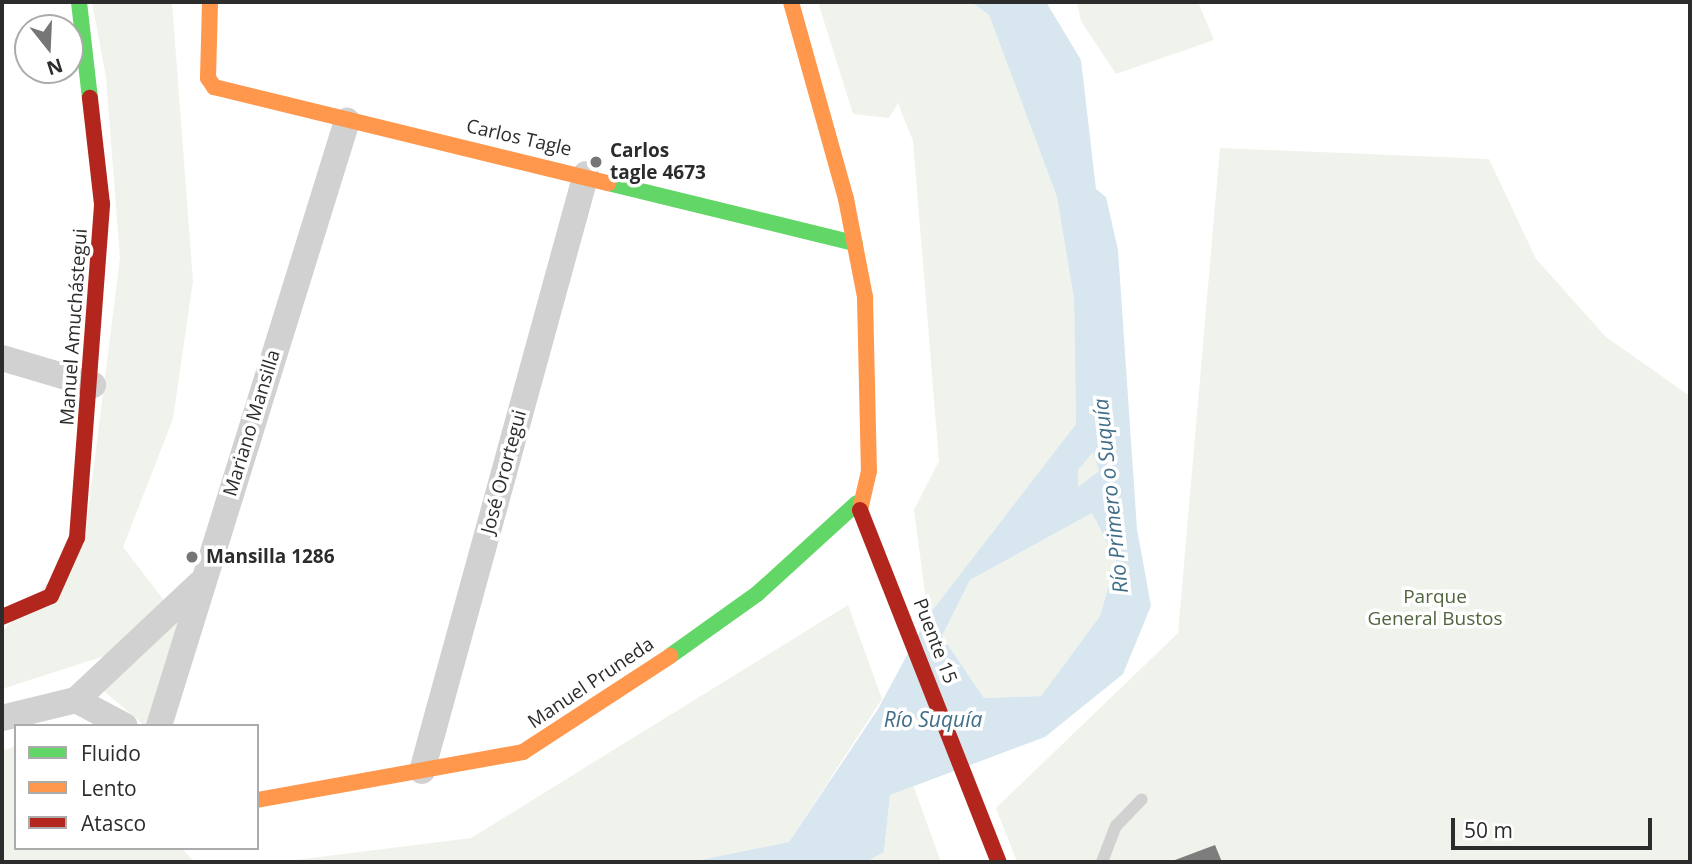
<!DOCTYPE html>
<html>
<head>
<meta charset="utf-8">
<style>
  body { margin:0 }
  #map { position:relative; width:1692px; height:864px; overflow:hidden; background:#fff; font-family:"Open Sans",sans-serif }
  div>[style] { position:absolute }
  .green>* { inset:0; background:#f0f3eb }
  .water>* { inset:0; background:#d8e6ef }
  .building>* { inset:0; background:#7d7d7d }
  .lane>* { height:12px; margin:-6px; padding:0 6px; transform-origin:6px; border-radius:6px; background:#d1d1d1 }
  .street>* { height:26px; margin:-13px; padding:0 13px; transform-origin:13px; border-radius:13px; background:#d1d1d1 }
  .fast>* { height:16px; margin:-8px; padding:0 8px; transform-origin:8px; border-radius:8px; background:#63d668 }
  .slow>* { height:16px; margin:-8px; padding:0 8px; transform-origin:8px; border-radius:8px; background:#ff974d }
  .jam>* { height:16px; margin:-8px; padding:0 8px; transform-origin:8px; border-radius:8px; background:#b3261e }
  .dots>* { width:19px; height:19px; translate:-50% -50%; box-sizing:border-box; border:4px solid #fff; border-radius:50% }
  span { translate:-50% -50%; white-space:nowrap; text-align:center; line-height:1.15; -webkit-text-stroke:7px #fff; paint-order:stroke }
  .street-label { font-size:19px; color:#2c2c2c }
  .poi-label { font-size:19px; color:#2c2c2c; font-weight:700 }
  .left { translate:0 -50%; text-align:left }
  .park-label { font-size:19px; color:#50653d }
  .water-label { font-size:21px; color:#406e89; font-style:italic }
  .frame { position:absolute; inset:0; border:4px solid #2c2c2c; pointer-events:none }
  .legend { position:absolute; left:14px; top:724px; width:245px; height:126px; box-sizing:border-box; background:#fff; border:2px solid #ababab; margin:0; padding:9px 12px; list-style:none; font-size:21px; color:#2c2c2c }
  .legend li { display:flex; align-items:center; gap:14px; height:35px }
  .legend b { width:35px; border:2px solid #ababab }
  .north { position:absolute; left:14px; top:14px; width:70px; height:70px; box-sizing:border-box; background:#fff; border:2px solid #ababab; border-radius:50%; rotate:162deg; font-size:19px; font-weight:700; line-height:28px; text-align:center; color:#2c2c2c }
  .north::after { content:''; display:block; margin:auto; width:24px; height:32px; background:#767676; clip-path:polygon(50% 0,100% 100%,50% 72%,0 100%) }
  .scale { position:absolute; left:1451px; top:818px; width:201px; height:32px; box-sizing:border-box; border:4px solid #2c2c2c; border-top:0; padding-left:9px; font-size:21px; line-height:24px; white-space:nowrap; color:#2c2c2c; -webkit-text-stroke:5px #fff; paint-order:stroke }
</style>
</head>
<body>
<div id="map">
  <div class="green">
    <i style="clip-path:polygon(92px 2px,172px 2px,193px 281px,173px 419px,123px 547px,173px 612px,120px 651px,2px 689px,2px 632px,84px 544px,120px 258px,106px 77px)"></i>
    <i style="clip-path:polygon(818px 2px,971px 2px,989px 15px,1057px 197px,1074px 299px,1076px 424px,928px 616px,914px 510px,939px 461px,913px 141px,898px 103px,889px 118px,853px 114px)"></i>
    <i style="clip-path:polygon(1077px 2px,1198px 2px,1214px 40px,1116px 74px,1081px 21px)"></i>
    <i style="clip-path:polygon(1220px 148px,1489px 159px,1536px 259px,1606px 337px,1690px 396px,1690px 862px,1017px 862px,996px 808px,1178px 633px)"></i>
    <i style="clip-path:polygon(1093px 451px,1099px 471px,1078px 488px,1078px 470px)"></i>
    <i style="clip-path:polygon(1092px 513px,1116px 559px,1100px 616px,1041px 696px,984px 698px,942px 636px,970px 580px)"></i>
    <i style="clip-path:polygon(848px 605px,882px 699px,789px 842px,690px 862px,279px 862px,471px 838px)"></i>
    <i style="clip-path:polygon(186px 609px,148px 726px,145px 726px,98px 686px)"></i>
    <i style="clip-path:polygon(16px 746px,16px 848px,181px 848px,195px 862px,2px 862px,2px 751px)"></i>
    <i style="clip-path:polygon(913px 785px,941px 862px,866px 862px,884px 852px,890px 795px)"></i>
  </div>
  <div class="water">
    <i style="clip-path:polygon(evenodd,971px 2px,1046px 2px,1081px 60px,1096px 189px,1106px 197px,1118px 250px,1137px 529px,1151px 606px,1123px 674px,1045px 737px,890px 795px,884px 852px,866px 862px,690px 862px,789px 842px,878px 709px,928px 616px,1076px 424px,1074px 299px,1057px 197px,989px 15px,971px 2px,1093px 452px,1099px 471px,1078px 487px,1078px 470px,1093px 452px,971px 2px,1092px 513px,1116px 560px,1100px 616px,1041px 696px,984px 698px,942px 636px,970px 580px,1092px 513px)"></i>
  </div>
  <div class="building">
    <i style="clip-path:polygon(1215px 845px,1222px 862px,1176px 862px,1175px 860px)"></i>
  </div>
  <div class="lane">
    <i style="left:1102px;top:862px;width:39px;rotate:-69deg"></i>
    <i style="left:1116px;top:826px;width:37px;rotate:-46deg"></i>
  </div>
  <div class="street">
    <i style="left:2px;top:358px;width:95px;rotate:16.5deg"></i>
    <i style="left:76px;top:700px;width:169px;rotate:-43.3deg"></i>
    <i style="left:76px;top:700px;width:55px;rotate:28deg"></i>
    <i style="left:2px;top:718px;width:76px;rotate:-13.7deg"></i>
    <i style="left:159px;top:726px;width:634px;rotate:-72.74deg"></i>
    <i style="left:422px;top:771px;width:619px;rotate:-74.64deg"></i>
  </div>
  <div class="fast">
    <i style="left:79px;top:2px;width:97px;rotate:83.5deg"></i>
    <i style="left:608px;top:183px;width:254px;rotate:13.7deg"></i>
    <i style="left:670px;top:656px;width:107px;rotate:-35.5deg"></i>
    <i style="left:757px;top:594px;width:135px;rotate:-42.3deg"></i>
  </div>
  <div class="slow">
    <i style="left:210px;top:2px;width:76px;rotate:91.5deg"></i>
    <i style="left:208px;top:78px;width:11px;rotate:56deg"></i>
    <i style="left:214px;top:87px;width:406px;rotate:13.7deg"></i>
    <i style="left:791px;top:2px;width:205px;rotate:74.4deg"></i>
    <i style="left:846px;top:199px;width:100px;rotate:79deg"></i>
    <i style="left:865px;top:297px;width:174px;rotate:88.7deg"></i>
    <i style="left:869px;top:471px;width:40px;rotate:103deg"></i>
    <i style="left:257px;top:800px;width:270px;rotate:-10.2deg"></i>
    <i style="left:523px;top:752px;width:176px;rotate:-33.1deg"></i>
  </div>
  <div class="jam">
    <i style="left:860px;top:510px;width:378px;rotate:68.5deg"></i>
    <i style="left:2px;top:617px;width:53px;rotate:-23.2deg"></i>
    <i style="left:51px;top:596px;width:64px;rotate:-65.9deg"></i>
    <i style="left:77px;top:538px;width:335px;rotate:-85.7deg"></i>
    <i style="left:102px;top:204px;width:107px;rotate:-96.5deg"></i>
  </div>
  <div class="dots">
    <i style="left:596px;top:162px;background:#767676"></i>
    <i style="left:192px;top:557px;background:#767676"></i>
  </div>
  <div class="street-label">
    <span style="left:519px;top:138px;rotate:13deg">Carlos Tagle</span>
    <span style="left:74px;top:327px;rotate:-86deg">Manuel Amuchástegui</span>
    <span style="left:252px;top:423px;rotate:-73deg">Mariano Mansilla</span>
    <span style="left:504px;top:472px;rotate:-75deg">José Orortegui</span>
    <span style="left:935px;top:641px;rotate:69deg">Puente 15</span>
    <span style="left:591px;top:683px;rotate:-34deg">Manuel Pruneda</span>
  </div>
  <div class="poi-label">
    <span class="left" style="left:610px;top:162px">Carlos<br>tagle 4673</span>
    <span class="left" style="left:206px;top:557px">Mansilla 1286</span>
  </div>
  <div class="park-label">
    <span style="left:1435px;top:608px">Parque<br>General Bustos</span>
  </div>
  <div class="water-label">
    <span style="left:1110px;top:496px;rotate:-96deg">Río Primero o Suquía</span>
    <span style="left:933px;top:719px">Río Suquía</span>
  </div>
  <div class="frame"></div>
  <ul class="legend">
  <li><b style="height:9px;background:#63d668"></b>Fluido</li>
  <li><b style="height:9px;background:#ff974d"></b>Lento</li>
  <li><b style="height:9px;background:#b3261e"></b>Atasco</li>
  </ul>
  <div class="north">N</div>
  <div class="scale">50 m</div>
</div>
</body>
</html>
